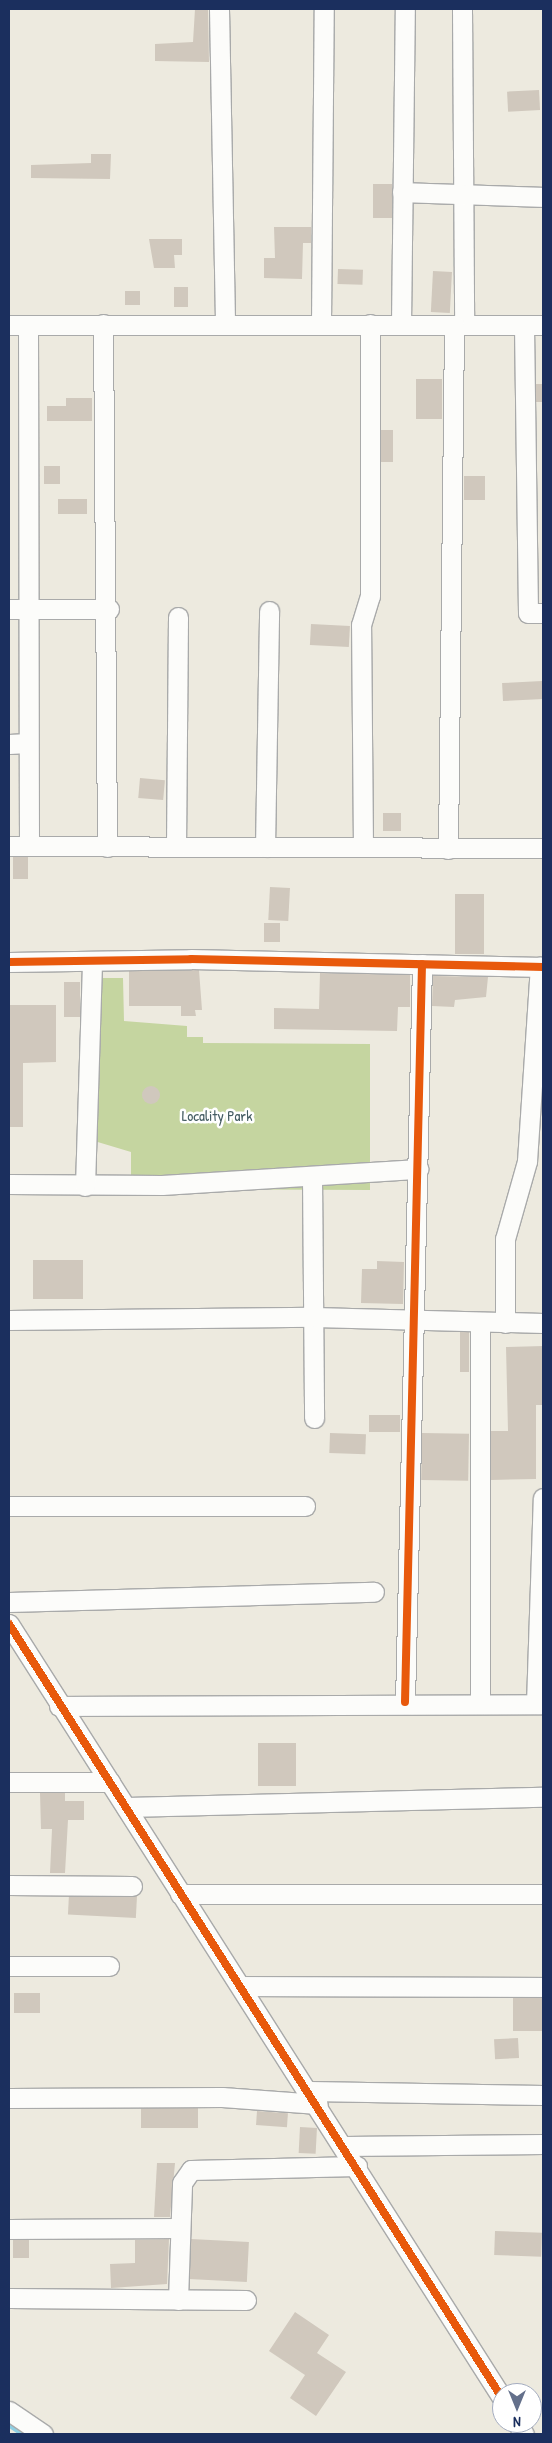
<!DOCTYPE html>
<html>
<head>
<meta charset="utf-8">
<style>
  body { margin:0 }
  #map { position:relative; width:552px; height:2443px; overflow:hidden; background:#edeadf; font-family:"Patrick Hand",sans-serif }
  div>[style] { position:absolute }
  .green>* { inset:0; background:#c5d5a0 }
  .stream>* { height:5.5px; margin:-2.75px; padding:0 2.75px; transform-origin:2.75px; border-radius:2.75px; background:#8fcfe3 }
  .building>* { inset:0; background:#d0c8bd; transform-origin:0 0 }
  .round { border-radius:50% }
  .roads { filter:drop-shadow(1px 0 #a9aaaa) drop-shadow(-1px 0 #a9aaaa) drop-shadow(0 1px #a9aaaa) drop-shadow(0 -1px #a9aaaa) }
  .minor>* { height:19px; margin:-9.5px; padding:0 9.5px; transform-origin:9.5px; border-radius:9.5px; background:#fcfcfa }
  .cycleway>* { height:8px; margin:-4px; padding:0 4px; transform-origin:4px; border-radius:4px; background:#e8590c }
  span { translate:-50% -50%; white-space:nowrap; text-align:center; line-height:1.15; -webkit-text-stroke:5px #fff; paint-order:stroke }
  .park-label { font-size:15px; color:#445c62 }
  .frame { position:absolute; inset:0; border:10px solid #1b2f5e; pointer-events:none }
  .north { position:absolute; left:492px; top:2383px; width:50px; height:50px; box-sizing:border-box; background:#fff; border:1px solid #a4acbf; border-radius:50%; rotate:180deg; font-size:14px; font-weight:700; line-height:20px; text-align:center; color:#1b2f5e }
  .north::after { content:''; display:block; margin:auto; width:18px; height:22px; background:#64708b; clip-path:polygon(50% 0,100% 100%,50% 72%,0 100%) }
</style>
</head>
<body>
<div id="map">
  <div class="green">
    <i style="clip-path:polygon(91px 978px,123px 978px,124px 1021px,187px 1026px,187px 1037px,203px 1037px,203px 1043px,370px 1044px,370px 1190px,131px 1189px,131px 1152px,91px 1140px)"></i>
  </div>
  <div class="stream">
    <i style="left:9px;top:2424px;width:18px;rotate:34deg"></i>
  </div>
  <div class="building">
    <i style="clip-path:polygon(195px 9px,208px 9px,209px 62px,155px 61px,155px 44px,193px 42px)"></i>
    <i style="left:539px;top:90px;width:20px;height:32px;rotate:87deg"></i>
    <i style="clip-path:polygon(91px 154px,111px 154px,110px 179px,31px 178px,31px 165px,91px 163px)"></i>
    <i style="left:373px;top:184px;width:19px;height:34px"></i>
    <i style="clip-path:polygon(274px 227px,311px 227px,311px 243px,303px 243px,302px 279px,264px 278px,264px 258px,275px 258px)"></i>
    <i style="clip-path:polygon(149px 239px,182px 239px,182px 255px,174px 255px,175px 268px,154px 268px)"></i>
    <i style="left:338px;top:269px;width:25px;height:15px;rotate:2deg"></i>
    <i style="left:433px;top:271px;width:19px;height:41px;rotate:3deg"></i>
    <i style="left:174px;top:287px;width:14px;height:20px"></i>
    <i style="left:125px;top:291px;width:15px;height:14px"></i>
    <i style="left:416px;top:379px;width:26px;height:40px"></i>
    <i style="left:536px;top:384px;width:7px;height:18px"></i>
    <i style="clip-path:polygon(66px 398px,92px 398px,92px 421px,47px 421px,47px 406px,66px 406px)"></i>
    <i style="left:381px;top:430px;width:12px;height:32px"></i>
    <i style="left:44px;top:466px;width:16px;height:18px"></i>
    <i style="left:464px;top:476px;width:21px;height:24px"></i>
    <i style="left:87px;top:499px;width:15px;height:29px;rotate:90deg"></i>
    <i style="left:311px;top:624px;width:39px;height:21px;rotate:3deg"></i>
    <i style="left:542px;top:681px;width:18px;height:40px;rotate:87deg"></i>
    <i style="left:140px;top:778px;width:25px;height:20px;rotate:5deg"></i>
    <i style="left:383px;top:813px;width:18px;height:18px"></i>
    <i style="left:13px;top:857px;width:15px;height:22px"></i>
    <i style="left:270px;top:887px;width:20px;height:33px;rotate:3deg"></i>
    <i style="left:455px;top:894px;width:29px;height:60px"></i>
    <i style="left:264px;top:923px;width:16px;height:19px"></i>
    <i style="clip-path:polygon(199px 970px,202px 1010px,195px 1010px,196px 1016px,181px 1016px,181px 1006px,129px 1006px,129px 971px)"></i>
    <i style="clip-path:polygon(320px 973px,410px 975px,410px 1007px,398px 1007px,397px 1031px,274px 1029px,274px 1008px,319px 1009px)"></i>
    <i style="clip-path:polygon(433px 976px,488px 977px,486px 997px,455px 1000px,454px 1007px,432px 1006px)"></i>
    <i style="left:64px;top:982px;width:16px;height:35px"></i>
    <i style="clip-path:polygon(9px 1005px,56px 1005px,56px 1062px,23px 1063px,23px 1127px,9px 1127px)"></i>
    <i class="round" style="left:142px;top:1086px;width:18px;height:18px"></i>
    <i style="left:83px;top:1260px;width:39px;height:50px;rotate:90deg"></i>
    <i style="clip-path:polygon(377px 1261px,404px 1262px,403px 1304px,361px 1303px,362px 1269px,377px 1269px)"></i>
    <i style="left:460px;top:1332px;width:9px;height:40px"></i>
    <i style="clip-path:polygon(543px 1346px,543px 1405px,536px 1405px,536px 1479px,491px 1480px,491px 1431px,508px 1431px,506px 1347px)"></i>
    <i style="left:369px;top:1415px;width:31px;height:17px"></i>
    <i style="left:330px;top:1433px;width:36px;height:20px;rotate:2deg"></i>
    <i style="left:422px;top:1433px;width:47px;height:47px;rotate:1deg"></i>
    <i style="left:258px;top:1743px;width:38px;height:43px"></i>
    <i style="clip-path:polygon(40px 1793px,65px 1793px,65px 1801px,84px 1801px,84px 1820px,68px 1820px,65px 1873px,50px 1873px,52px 1829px,41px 1829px)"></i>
    <i style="left:137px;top:1896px;width:22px;height:68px;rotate:93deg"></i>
    <i style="left:14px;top:1993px;width:26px;height:20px"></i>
    <i style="left:513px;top:1998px;width:30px;height:33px"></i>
    <i style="left:518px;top:2038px;width:20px;height:24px;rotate:87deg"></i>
    <i style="left:198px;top:2108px;width:20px;height:57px;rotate:90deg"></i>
    <i style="left:257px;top:2111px;width:31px;height:14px;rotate:4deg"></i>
    <i style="left:300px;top:2127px;width:17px;height:26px;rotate:3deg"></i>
    <i style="clip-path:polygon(157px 2163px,175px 2163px,170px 2217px,154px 2217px)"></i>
    <i style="left:495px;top:2231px;width:47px;height:24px;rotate:2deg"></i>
    <i style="clip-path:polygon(169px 2239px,167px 2284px,111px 2288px,110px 2264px,135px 2263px,135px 2240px)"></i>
    <i style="left:191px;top:2239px;width:58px;height:40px;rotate:3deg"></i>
    <i style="left:13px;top:2240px;width:16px;height:18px"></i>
    <i style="clip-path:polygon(295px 2312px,329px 2335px,317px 2353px,346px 2372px,316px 2416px,290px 2398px,305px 2375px,269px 2351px)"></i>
  </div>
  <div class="roads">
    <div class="minor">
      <i style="left:219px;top:9px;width:313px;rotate:88.9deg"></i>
      <i style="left:462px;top:9px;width:316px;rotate:89.6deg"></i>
      <i style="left:402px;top:192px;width:141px;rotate:2deg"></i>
      <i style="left:103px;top:324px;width:523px;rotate:89.56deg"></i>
      <i style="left:321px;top:324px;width:315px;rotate:-89.5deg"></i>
      <i style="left:401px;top:324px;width:315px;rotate:-89.3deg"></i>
      <i style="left:9px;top:325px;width:534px"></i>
      <i style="left:28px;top:325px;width:521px;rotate:89.89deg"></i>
      <i style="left:524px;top:326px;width:287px;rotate:89.2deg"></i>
      <i style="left:528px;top:613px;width:15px"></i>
      <i style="left:9px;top:609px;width:100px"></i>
      <i style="left:9px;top:744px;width:19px;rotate:-3deg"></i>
      <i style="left:9px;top:846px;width:534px;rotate:0.21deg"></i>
      <i style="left:176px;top:847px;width:230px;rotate:-89.5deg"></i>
      <i style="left:265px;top:847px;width:236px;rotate:-89deg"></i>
      <i style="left:363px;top:847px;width:222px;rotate:-90.5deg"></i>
      <i style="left:361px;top:625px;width:30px;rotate:-73deg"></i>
      <i style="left:370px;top:596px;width:272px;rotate:-90deg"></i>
      <i style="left:448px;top:849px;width:524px;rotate:-89.34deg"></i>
      <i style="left:9px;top:962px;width:182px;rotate:-0.9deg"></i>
      <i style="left:191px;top:959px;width:352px;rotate:1.3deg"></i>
      <i style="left:312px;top:1177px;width:241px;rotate:89.5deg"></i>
      <i style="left:9px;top:1184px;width:153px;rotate:0.4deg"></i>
      <i style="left:162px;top:1185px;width:257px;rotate:-3.6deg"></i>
      <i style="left:85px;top:1186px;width:225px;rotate:-88.2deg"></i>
      <i style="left:9px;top:1320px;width:305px;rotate:-0.6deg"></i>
      <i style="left:314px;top:1317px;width:229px;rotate:1.5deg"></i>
      <i style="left:480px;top:1323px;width:380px;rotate:90deg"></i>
      <i style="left:505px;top:1323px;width:84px;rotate:-90deg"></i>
      <i style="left:505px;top:1239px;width:81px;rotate:-74.2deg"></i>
      <i style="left:527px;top:1161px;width:195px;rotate:-86.2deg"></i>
      <i style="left:9px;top:1506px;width:296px"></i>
      <i style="left:9px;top:1602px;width:365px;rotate:-1.6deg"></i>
      <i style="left:9px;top:1624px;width:918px;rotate:57.5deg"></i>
      <i style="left:405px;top:1702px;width:738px;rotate:-88.68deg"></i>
      <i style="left:536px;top:1704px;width:206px;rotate:-88.1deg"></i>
      <i style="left:59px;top:1706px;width:484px;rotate:-0.2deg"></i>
      <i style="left:9px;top:1782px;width:101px"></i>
      <i style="left:126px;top:1807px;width:417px;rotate:-1.4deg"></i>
      <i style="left:9px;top:1885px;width:123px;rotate:0.5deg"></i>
      <i style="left:180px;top:1894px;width:363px"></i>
      <i style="left:9px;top:1966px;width:100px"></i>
      <i style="left:242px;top:1986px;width:301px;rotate:0.2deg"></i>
      <i style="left:310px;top:2091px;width:233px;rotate:1deg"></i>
      <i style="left:9px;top:2098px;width:213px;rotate:-0.3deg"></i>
      <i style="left:222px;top:2097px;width:96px;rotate:4.2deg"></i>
      <i style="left:345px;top:2146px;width:198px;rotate:-0.6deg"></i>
      <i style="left:9px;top:2229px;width:169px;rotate:-0.3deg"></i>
      <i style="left:9px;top:2298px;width:237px;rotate:0.5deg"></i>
      <i style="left:178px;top:2300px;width:117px;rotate:-88deg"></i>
      <i style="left:182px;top:2183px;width:16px;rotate:-55deg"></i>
      <i style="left:191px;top:2170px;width:166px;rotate:-1.4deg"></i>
      <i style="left:9px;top:2411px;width:41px;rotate:34.1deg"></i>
      <i style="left:517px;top:2423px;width:13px;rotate:58deg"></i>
    </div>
  </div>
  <div class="cycleway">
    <i style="left:9px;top:962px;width:182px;rotate:-0.9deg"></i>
    <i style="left:191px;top:959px;width:352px;rotate:1.3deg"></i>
    <i style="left:9px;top:1624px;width:918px;rotate:57.5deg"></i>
    <i style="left:405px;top:1702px;width:738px;rotate:-88.68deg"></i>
  </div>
  <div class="park-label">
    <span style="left:217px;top:1116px">Locality Park</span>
  </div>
  <div class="frame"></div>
  <div class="north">N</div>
</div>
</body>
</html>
